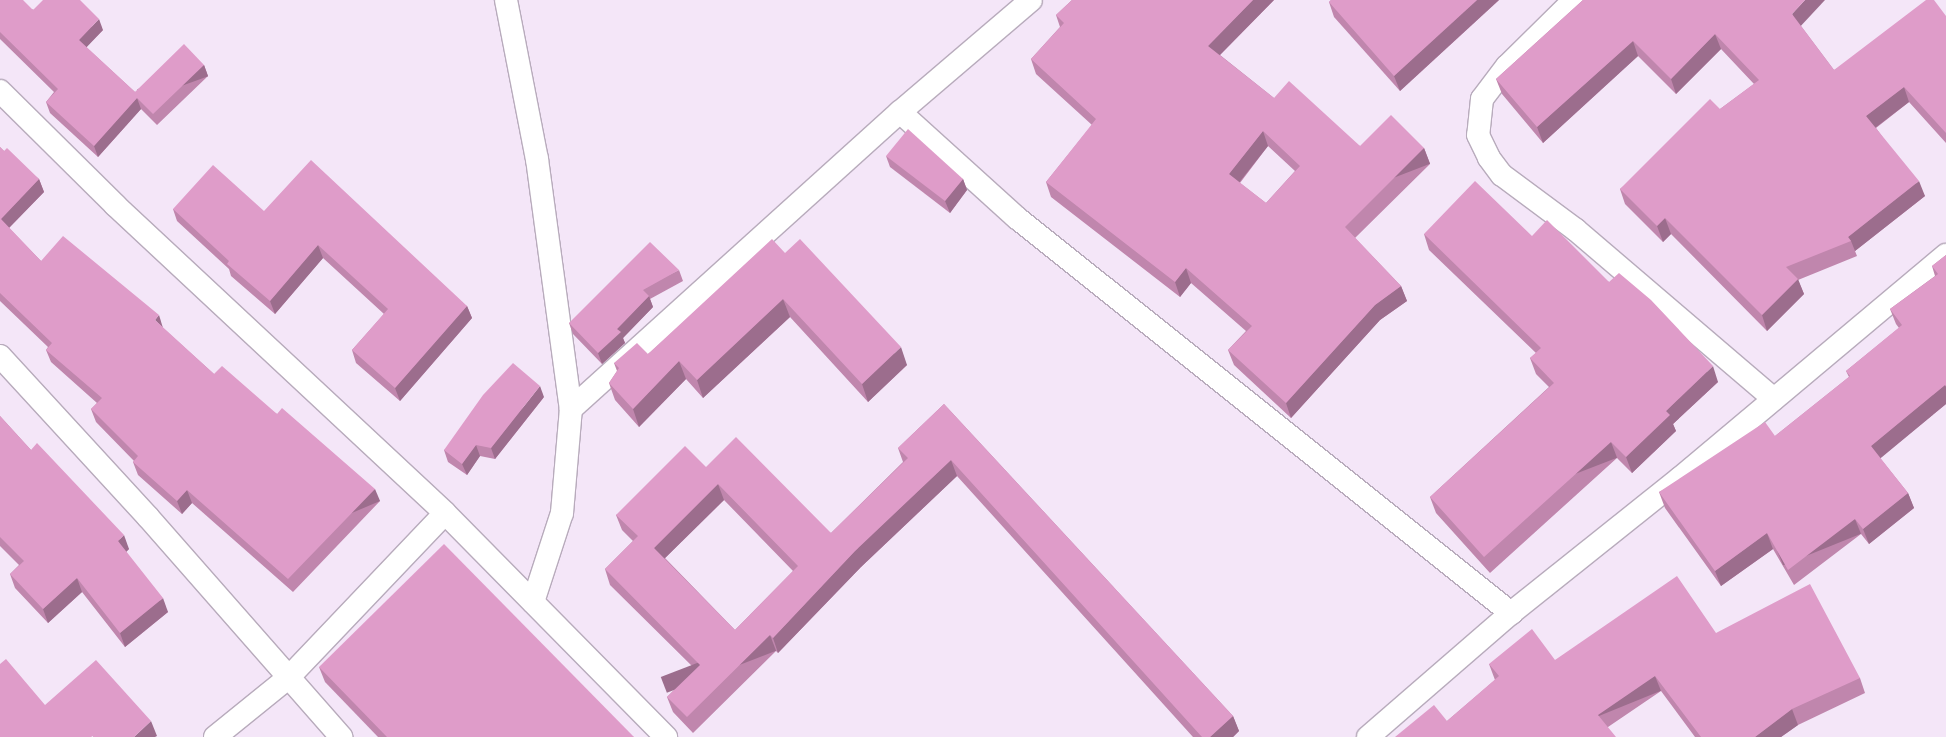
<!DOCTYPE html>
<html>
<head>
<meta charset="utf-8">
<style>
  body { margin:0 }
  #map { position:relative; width:1946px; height:737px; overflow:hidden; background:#f4e6f8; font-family:"DejaVu Sans",sans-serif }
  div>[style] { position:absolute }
  .roads { filter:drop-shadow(1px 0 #b8abbc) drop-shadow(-1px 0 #b8abbc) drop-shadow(0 1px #b8abbc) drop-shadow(0 -1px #b8abbc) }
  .minor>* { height:22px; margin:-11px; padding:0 11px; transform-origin:11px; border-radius:11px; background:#fff }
  .wall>* { inset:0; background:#c086ad }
  .shaded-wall>* { inset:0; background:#9c6d8d; transform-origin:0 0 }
  .building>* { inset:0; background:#df9cc9 }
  span { translate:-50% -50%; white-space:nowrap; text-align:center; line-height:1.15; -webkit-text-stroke:4px #fcf7fe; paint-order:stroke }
</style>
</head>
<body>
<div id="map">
  <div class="roads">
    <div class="minor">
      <i style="left:506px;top:0;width:162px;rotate:79deg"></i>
      <i style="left:537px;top:159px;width:252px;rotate:82.3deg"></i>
      <i style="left:1574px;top:0;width:94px;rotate:135.4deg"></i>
      <i style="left:1507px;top:66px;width:41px;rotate:127.1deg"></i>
      <i style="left:1482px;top:99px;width:36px;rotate:96deg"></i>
      <i style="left:1478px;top:135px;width:25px;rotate:64deg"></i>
      <i style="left:1489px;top:158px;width:21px;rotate:53deg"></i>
      <i style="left:1502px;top:175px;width:92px;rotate:36.6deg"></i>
      <i style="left:1576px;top:230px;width:260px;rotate:40.5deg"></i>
      <i style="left:0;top:91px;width:162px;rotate:44.7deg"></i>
      <i style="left:115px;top:205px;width:451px;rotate:43deg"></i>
      <i style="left:445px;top:513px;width:315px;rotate:45.4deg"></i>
      <i style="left:900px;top:112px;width:158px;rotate:42.2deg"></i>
      <i style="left:1017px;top:218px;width:633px;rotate:38.65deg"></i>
      <i style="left:0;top:356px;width:219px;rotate:47.4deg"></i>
      <i style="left:148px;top:517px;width:293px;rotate:48.7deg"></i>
      <i style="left:533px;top:602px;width:94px;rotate:-72deg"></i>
      <i style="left:562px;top:513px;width:104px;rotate:-85.1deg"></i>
      <i style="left:571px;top:409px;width:443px;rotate:-42.1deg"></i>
      <i style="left:900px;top:112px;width:172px;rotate:-40.5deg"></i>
      <i style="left:215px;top:737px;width:95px;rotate:-39deg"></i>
      <i style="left:289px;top:677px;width:226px;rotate:-46.4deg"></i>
      <i style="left:1368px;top:737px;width:189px;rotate:-40.9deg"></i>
      <i style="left:1511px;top:613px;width:216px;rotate:-38.6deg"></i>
      <i style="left:1680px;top:478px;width:347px;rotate:-40deg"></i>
    </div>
  </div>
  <div class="wall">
    <i style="clip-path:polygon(0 0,103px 30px,86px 47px,135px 92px,204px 65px,208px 76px,157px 125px,141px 109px,98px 157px,50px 113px,46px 102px,54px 92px,0 39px)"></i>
    <i style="clip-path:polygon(evenodd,1072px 0,1274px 0,1220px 55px,1274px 98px,1360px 146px,1424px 148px,1430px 164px,1355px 238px,1401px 286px,1407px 301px,1380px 320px,1291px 418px,1234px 365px,1228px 350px,1246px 331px,1191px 283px,1180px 297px,1051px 197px,1046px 182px,1092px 125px,1036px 74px,1031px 59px,1060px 27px,1056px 15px,1072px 0,1268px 146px,1295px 171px,1266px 203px,1240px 183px,1268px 146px)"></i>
    <i style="clip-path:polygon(1331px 0,1499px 0,1400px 91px,1334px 17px,1329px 2px)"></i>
    <i style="clip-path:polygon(1583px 0,1801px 26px,1834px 70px,1946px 16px,1946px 143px,1909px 102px,1876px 128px,1925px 196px,1855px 251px,1857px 256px,1798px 280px,1804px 294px,1767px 331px,1671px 234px,1663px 242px,1625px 204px,1620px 189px,1720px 109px,1754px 84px,1721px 49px,1676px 94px,1638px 56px,1543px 143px,1502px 94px,1496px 79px)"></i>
    <i style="clip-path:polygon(0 147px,4px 151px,39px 179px,44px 192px,9px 228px,41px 261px,163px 328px,214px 374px,277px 414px,380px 501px,293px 592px,192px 503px,182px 514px,138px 475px,133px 462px,134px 461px,96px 422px,91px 409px,97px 403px,51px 362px,46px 350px,48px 347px,0 301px)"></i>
    <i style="clip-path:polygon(886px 156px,963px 179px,967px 190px,950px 213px,890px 167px)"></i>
    <i style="clip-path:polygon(173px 209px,264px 211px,467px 306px,472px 318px,400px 401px,356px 363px,352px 350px,384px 314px,323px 258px,275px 314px,231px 276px,229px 269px,177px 221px)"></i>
    <i style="clip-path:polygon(1424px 234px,1532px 236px,1609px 282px,1718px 382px,1673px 424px,1676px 431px,1632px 473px,1617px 458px,1490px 573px,1436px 513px,1430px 497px,1549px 387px,1536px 374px,1530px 358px,1536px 353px,1429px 250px)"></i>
    <i style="clip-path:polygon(785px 253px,907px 365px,868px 402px,790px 317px,703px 398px,686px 379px,639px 427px,615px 400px,609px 383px,617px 371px,614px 363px,648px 354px)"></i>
    <i style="clip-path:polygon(1946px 255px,1946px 404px,1880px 458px,1908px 493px,1914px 508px,1869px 544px,1861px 534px,1794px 585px,1773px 549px,1721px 586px,1665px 508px,1659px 492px,1775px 436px,1849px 377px,1846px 371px,1899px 328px,1896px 324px,1890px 309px,1935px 276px,1932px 266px)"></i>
    <i style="clip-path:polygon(679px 270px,683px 281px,650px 299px,653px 307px,623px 338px,625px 343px,602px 364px,573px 334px,569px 323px)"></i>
    <i style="clip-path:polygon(544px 397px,495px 459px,480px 456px,467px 475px,448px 462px,444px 450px)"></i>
    <i style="clip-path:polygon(evenodd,944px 404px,1233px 716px,1239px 731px,1233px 737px,1193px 737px,957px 476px,861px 567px,778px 653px,776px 651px,693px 733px,673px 712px,667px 697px,695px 669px,610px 585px,605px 569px,633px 541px,622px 530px,616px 515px,706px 467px,831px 533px,903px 462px,898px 448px,944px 404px,724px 500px,793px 571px,735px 630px,665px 558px,724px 500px)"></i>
    <i style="clip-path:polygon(0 416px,31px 450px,129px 549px,126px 552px,168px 612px,125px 647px,82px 592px,48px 623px,15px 588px,10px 574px,19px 565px,0 546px)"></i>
    <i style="clip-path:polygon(1716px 633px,1860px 678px,1865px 693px,1798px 725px,1781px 737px,1695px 737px,1661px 691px,1608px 727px,1447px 721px,1495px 680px,1489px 664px,1555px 660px)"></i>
    <i style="clip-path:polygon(319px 667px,634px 737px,378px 737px,325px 682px)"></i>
  </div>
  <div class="shaded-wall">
    <i style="clip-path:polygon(1253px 0,1274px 0,1214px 61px,1208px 46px)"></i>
    <i style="clip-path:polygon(1477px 0,1499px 0,1400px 91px,1394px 76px)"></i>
    <i style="clip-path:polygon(1805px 0,1825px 0,1798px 29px,1792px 14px)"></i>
    <i style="clip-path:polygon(99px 19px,103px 30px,83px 51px,79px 40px)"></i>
    <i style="clip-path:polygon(1715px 34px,1721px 49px,1676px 94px,1671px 79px)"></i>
    <i style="clip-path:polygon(1633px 41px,1638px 56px,1543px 143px,1537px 127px)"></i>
    <i style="left:204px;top:65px;width:12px;height:71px;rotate:70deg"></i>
    <i style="clip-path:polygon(1904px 87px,1909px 102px,1871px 131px,1866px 116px)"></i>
    <i style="clip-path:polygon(137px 98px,141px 109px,98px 157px,94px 146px)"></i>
    <i style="clip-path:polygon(1263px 131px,1268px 146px,1234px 189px,1229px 174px)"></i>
    <i style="left:1424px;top:148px;width:17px;height:112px;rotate:69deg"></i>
    <i style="clip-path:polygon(39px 179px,44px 192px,5px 232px,1px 219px)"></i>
    <i style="clip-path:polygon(963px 179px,967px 190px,950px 213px,945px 201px)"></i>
    <i style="clip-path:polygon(1919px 181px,1925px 196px,1855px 251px,1851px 241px,1848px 237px)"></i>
    <i style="clip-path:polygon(1665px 218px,1671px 234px,1663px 242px,1657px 226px)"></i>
    <i style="clip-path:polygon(318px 245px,323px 258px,275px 314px,270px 301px)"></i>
    <i style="clip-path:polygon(1186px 268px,1191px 283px,1180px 297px,1175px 282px)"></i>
    <i style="clip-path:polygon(1798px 279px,1804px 294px,1767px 331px,1762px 315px)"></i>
    <i style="clip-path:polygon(1401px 286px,1407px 301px,1380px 320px,1291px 418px,1286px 403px,1375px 305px)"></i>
    <i style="clip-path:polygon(649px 296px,653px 307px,623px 338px,625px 343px,602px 364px,598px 353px,617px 329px)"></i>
    <i style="clip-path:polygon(783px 299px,790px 317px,703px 398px,697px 380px)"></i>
    <i style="clip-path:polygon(467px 306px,472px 318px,400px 401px,395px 388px)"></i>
    <i style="clip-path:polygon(159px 315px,163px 328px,155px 320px)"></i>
    <i style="clip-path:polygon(901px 347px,907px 365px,868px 402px,862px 384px)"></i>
    <i style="clip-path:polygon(679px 361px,686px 379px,639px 427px,633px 409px)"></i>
    <i style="clip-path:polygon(1713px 366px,1718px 382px,1673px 424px,1676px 431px,1632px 473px,1626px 457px,1666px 411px)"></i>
    <i style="clip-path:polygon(1945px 385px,1946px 387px,1946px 404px,1876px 462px,1871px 446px)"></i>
    <i style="clip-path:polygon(540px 386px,544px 397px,495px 459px,491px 448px)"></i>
    <i style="left:1611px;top:442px;width:17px;height:171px;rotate:69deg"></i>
    <i style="clip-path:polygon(476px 445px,480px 456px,467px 475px,462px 464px)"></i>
    <i style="clip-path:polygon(951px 460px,957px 476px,861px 567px,778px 653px,773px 638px,855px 551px)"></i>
    <i style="clip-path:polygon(718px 484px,724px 500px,660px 563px,654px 548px)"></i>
    <i style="left:375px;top:489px;width:13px;height:125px;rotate:67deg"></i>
    <i style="clip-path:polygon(187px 490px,192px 503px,182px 514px,177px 501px)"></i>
    <i style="clip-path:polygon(1908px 493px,1914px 508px,1869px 544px,1863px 529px)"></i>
    <i style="left:1855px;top:519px;width:16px;height:84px;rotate:68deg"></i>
    <i style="clip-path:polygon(1767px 533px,1773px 549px,1721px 586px,1715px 571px)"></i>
    <i style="clip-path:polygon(124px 535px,129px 549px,123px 555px,118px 541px)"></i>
    <i style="clip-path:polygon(77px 578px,82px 592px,48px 623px,43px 609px)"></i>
    <i style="clip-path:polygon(163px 598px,168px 612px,125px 647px,120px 633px)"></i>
    <i style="left:770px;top:635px;width:17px;height:117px;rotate:69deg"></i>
    <i style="left:1655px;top:676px;width:16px;height:69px;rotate:68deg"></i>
    <i style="clip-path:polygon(1792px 709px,1798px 725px,1781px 737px,1755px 737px)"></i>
    <i style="clip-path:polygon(1233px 716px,1239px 731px,1233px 737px,1210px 737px)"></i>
    <i style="clip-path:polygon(151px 721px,157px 736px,155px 737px,134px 737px)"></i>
  </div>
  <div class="building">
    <i style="clip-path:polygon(0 0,23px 0,33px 10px,43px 0,80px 0,99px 19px,79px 40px,135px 92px,184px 44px,204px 65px,153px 114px,137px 98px,94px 146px,46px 102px,58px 89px,0 32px)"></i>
    <i style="clip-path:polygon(evenodd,1072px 0,1253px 0,1208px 46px,1274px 98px,1289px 81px,1360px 146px,1391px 115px,1424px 148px,1345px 227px,1401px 286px,1375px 305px,1286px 403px,1228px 350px,1252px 326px,1186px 268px,1175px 282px,1046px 182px,1096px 119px,1031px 59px,1064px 23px,1056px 15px,1072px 0,1263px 131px,1300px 166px,1266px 203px,1229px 174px,1263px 131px)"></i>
    <i style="clip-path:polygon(1331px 0,1477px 0,1394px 76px,1329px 2px)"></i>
    <i style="clip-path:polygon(1583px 0,1805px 0,1792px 14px,1834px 70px,1926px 0,1934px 0,1946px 16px,1946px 133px,1904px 87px,1866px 116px,1919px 181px,1848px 237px,1851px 241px,1786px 267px,1798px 279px,1762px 315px,1665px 218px,1657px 226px,1620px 189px,1710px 99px,1720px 109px,1759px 80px,1715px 34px,1671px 79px,1633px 41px,1537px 127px,1496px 79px)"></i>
    <i style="clip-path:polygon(908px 129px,963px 179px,945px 201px,886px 156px)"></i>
    <i style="clip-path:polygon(0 147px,4px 151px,7px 148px,39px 179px,1px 219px,41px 261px,63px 236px,159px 315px,155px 320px,214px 374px,222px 366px,277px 414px,282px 408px,375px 489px,288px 579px,187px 490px,177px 501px,133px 462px,138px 456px,91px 409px,102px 398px,46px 350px,52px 343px,0 293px)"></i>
    <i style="clip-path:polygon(311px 160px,467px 306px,395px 388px,352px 350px,388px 309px,318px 245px,270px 301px,227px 264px,229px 261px,173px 209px,213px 165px,264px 211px)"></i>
    <i style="clip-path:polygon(1475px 181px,1532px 236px,1547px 220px,1609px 282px,1619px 273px,1651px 300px,1713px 366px,1666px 411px,1670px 415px,1626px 457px,1611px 442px,1484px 557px,1430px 497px,1554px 383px,1530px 358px,1541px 348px,1424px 234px)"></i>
    <i style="clip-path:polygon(772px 239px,785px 253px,800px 239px,901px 347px,862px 384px,783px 299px,697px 380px,679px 361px,633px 409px,609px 383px,619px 368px,614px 363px,637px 343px,648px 354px)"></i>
    <i style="clip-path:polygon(650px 242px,679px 270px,643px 290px,649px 296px,617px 329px,621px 332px,598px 353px,569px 323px)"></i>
    <i style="clip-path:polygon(1946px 255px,1946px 386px,1945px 385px,1871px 446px,1908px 493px,1863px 529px,1855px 519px,1788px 570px,1767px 533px,1715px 571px,1659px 492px,1765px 422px,1775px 436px,1850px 376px,1846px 371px,1902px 325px,1890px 309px,1938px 274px,1932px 266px)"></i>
    <i style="clip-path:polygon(513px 363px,540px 386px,491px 448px,476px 445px,462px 464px,444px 450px,483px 395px)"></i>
    <i style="clip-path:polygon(evenodd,944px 404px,1233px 716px,1210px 737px,1202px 737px,951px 460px,855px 551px,773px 638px,770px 635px,687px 717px,667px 697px,700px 665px,605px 569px,638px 536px,616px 515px,685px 446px,706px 467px,736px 437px,831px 533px,908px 458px,898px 448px,944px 404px,718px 484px,798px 566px,735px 630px,654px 548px,718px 484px)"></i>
    <i style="clip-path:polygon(0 416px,31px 450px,37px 443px,124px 535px,118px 541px,163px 598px,120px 633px,77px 578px,43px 609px,10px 574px,24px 561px,0 537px)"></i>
    <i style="clip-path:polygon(444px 544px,634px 737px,387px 737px,319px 667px)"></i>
    <i style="clip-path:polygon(1677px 576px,1716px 633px,1810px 584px,1860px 678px,1792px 709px,1755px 737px,1701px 737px,1655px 676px,1598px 715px,1616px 737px,1395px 737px,1434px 705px,1447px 721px,1499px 676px,1489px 664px,1532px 629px,1555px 660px)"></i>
    <i style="clip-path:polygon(6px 659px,45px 705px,96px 660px,151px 721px,134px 737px,93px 737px,93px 736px,91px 737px,0 737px,0 664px)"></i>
  </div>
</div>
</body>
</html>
